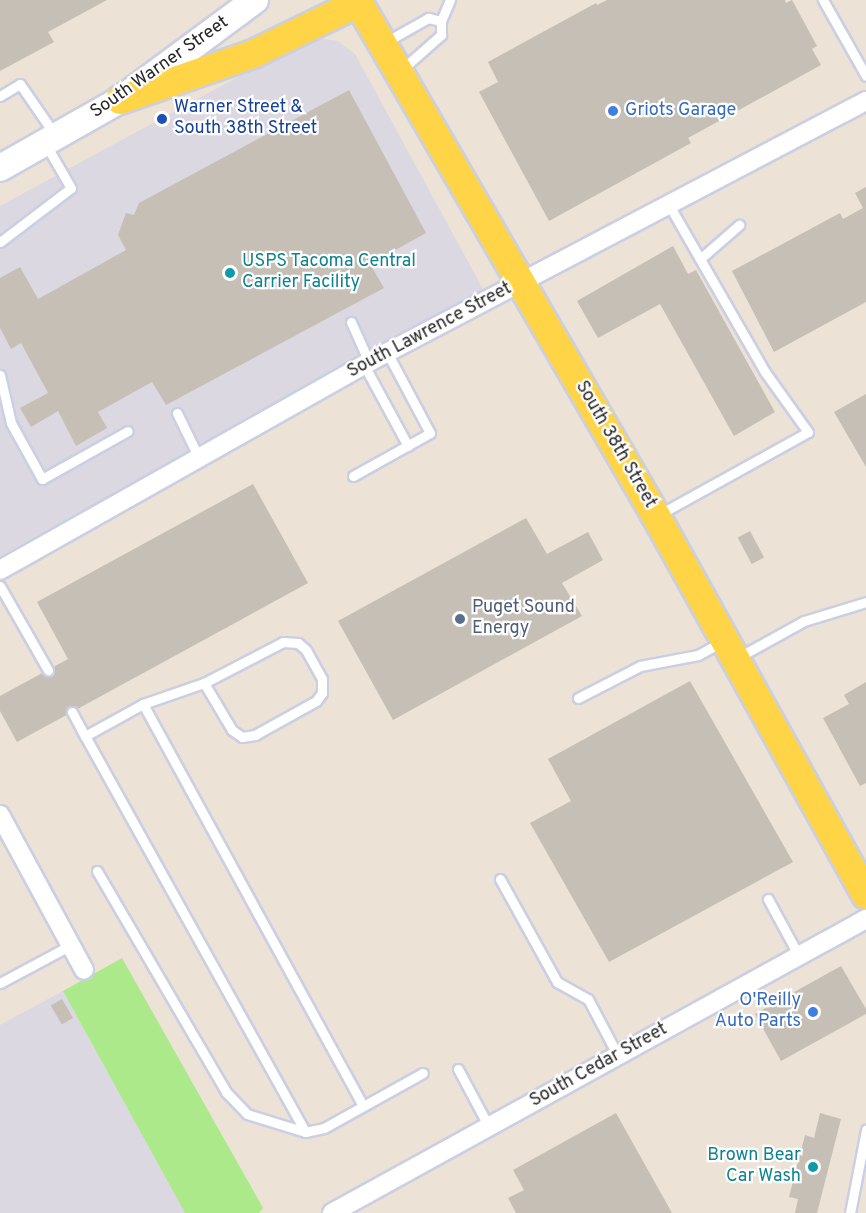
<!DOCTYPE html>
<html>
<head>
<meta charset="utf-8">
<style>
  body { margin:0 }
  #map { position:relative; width:866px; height:1213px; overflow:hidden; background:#ece2d6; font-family:Overpass,sans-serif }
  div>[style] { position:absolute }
  .industrial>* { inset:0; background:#dbd8e2 }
  .green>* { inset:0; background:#abe98b }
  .building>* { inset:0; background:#c6bfb6; transform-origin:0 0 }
  .roads { filter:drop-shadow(2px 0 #cbcfe2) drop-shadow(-2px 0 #cbcfe2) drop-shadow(0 2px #cbcfe2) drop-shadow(0 -2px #cbcfe2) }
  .lane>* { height:9px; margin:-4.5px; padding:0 4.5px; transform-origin:4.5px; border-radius:4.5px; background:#fff }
  .street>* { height:18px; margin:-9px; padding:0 9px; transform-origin:9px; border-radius:9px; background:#fff }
  .secondary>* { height:26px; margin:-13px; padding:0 13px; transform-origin:13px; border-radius:13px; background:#fff }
  .primary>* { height:28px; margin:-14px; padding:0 14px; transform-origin:14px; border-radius:14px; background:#ffd447 }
  .dots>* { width:16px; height:16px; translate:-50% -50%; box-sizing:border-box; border:3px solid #fff; border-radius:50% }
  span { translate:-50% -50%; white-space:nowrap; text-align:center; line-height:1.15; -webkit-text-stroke:4.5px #fff; paint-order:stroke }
  .street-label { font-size:18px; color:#272727 }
  .transit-label { font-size:18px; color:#164399 }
  .left { translate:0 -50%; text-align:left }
  .shop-label { font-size:18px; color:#366cbe }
  .right { translate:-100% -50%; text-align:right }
  .culture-label { font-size:18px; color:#0d838f }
  .service-label { font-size:18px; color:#4e5e75 }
</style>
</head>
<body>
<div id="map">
  <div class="industrial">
    <i style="clip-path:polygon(317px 38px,338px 41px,355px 54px,484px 291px,0 556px,0 206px,297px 45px)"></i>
    <i style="clip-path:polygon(63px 991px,185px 1213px,0 1213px,0 1025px)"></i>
  </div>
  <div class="green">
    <i style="clip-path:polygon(122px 958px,263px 1208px,259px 1213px,185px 1213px,63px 991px)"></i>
  </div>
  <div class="building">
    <i style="clip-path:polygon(0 0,107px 0,48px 32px,54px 42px,0 71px)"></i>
    <i style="clip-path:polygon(607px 0,785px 0,786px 3px,792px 0,817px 46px,812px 49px,821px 65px,688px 138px,691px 143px,549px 221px,479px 92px,498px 82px,488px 62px,596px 3px,597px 5px)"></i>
    <i style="clip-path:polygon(349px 90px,426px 233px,370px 264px,384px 288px,166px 405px,152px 382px,98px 412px,107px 428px,76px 446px,58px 411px,31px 427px,20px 408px,48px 393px,21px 343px,11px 349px,0 328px,0 278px,20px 267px,38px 299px,126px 250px,118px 235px,126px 213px,134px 215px,139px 203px)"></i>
    <i style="clip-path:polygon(866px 187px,866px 302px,774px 352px,732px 271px,840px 213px,843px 219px,863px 208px,855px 193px)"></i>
    <i style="clip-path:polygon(673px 246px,688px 274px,696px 270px,775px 412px,734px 436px,660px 304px,598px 338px,577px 301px)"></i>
    <i style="clip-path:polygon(866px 394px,866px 467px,834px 412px)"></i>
    <i style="clip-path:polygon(253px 484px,308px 583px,17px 742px,0 711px,0 696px,68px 659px,37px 602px)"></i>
    <i style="clip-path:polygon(526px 518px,547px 554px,588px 532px,603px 560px,562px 583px,582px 616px,393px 720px,338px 621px)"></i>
    <i style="left:750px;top:531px;width:30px;height:14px;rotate:62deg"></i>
    <i style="clip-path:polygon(690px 681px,793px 862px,609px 962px,530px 823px,571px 801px,548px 759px)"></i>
    <i style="clip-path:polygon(866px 682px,866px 783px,860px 786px,823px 718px,849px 704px,844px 695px)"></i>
    <i style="clip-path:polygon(841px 966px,866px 1009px,866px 1014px,781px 1061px,755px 1014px)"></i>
    <i style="left:62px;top:999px;width:22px;height:13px;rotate:60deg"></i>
    <i style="clip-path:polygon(616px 1113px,672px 1213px,516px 1213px,508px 1198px,524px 1190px,513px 1170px)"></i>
    <i style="clip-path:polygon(820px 1113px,841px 1119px,817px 1213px,795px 1213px,798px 1199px,789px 1197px,805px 1135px,814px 1138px)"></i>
  </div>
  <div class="roads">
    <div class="lane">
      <i style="left:823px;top:0;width:87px;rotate:60.5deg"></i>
      <i style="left:384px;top:43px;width:51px;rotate:-29.6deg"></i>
      <i style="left:428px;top:18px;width:13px;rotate:13deg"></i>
      <i style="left:400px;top:71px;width:55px;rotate:-41.3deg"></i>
      <i style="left:441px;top:35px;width:14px;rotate:-90deg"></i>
      <i style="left:441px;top:21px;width:23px;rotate:-67deg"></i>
      <i style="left:0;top:96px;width:23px;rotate:-31deg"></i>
      <i style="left:20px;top:84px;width:62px;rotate:55.5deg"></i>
      <i style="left:0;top:242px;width:89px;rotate:-37.3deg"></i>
      <i style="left:71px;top:188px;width:50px;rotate:-120.2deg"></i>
      <i style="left:700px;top:259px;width:52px;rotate:-41.1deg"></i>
      <i style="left:351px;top:322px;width:44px;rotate:65.8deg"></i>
      <i style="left:364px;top:365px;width:92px;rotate:61.5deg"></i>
      <i style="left:0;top:375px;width:49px;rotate:77.1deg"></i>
      <i style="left:11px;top:423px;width:64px;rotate:61deg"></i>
      <i style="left:42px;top:479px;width:98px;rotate:-29.2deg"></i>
      <i style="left:177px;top:413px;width:50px;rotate:63.9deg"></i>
      <i style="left:353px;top:476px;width:88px;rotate:-29.2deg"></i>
      <i style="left:430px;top:433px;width:92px;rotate:-118deg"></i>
      <i style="left:660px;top:514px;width:169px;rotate:-29deg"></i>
      <i style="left:808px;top:432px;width:74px;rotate:-125.6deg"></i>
      <i style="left:765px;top:372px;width:195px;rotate:-119.9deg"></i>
      <i style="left:0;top:586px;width:97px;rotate:60.3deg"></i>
      <i style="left:737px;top:658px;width:77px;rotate:-28.9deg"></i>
      <i style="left:804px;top:621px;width:65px;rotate:-17deg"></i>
      <i style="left:578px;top:698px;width:70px;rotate:-27.3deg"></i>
      <i style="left:640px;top:666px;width:59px;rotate:-10.7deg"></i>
      <i style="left:698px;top:655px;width:29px;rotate:-29deg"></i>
      <i style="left:143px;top:704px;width:458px;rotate:61.3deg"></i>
      <i style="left:72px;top:712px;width:27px;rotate:62deg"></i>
      <i style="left:85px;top:736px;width:66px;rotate:-28.9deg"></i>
      <i style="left:143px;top:704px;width:65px;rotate:-19deg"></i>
      <i style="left:204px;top:683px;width:89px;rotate:-27.4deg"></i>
      <i style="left:283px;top:642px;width:15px;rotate:4deg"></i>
      <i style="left:298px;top:643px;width:11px;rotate:41deg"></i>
      <i style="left:306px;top:650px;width:33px;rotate:61deg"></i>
      <i style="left:322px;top:679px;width:14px;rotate:90deg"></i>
      <i style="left:322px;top:693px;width:10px;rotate:127deg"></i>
      <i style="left:316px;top:701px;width:70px;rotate:150.9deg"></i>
      <i style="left:255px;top:735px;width:13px;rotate:171deg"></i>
      <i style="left:242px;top:737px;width:12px;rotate:-145deg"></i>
      <i style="left:232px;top:730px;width:55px;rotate:-120.8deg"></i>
      <i style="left:85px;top:736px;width:453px;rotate:60.9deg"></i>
      <i style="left:97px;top:871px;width:256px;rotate:59.7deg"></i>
      <i style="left:226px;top:1092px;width:30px;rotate:46deg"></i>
      <i style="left:247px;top:1114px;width:61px;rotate:17.2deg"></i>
      <i style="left:305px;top:1132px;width:19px;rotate:-12deg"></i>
      <i style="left:324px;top:1128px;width:113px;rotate:-29.1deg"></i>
      <i style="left:500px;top:879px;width:118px;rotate:61deg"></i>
      <i style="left:557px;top:982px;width:35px;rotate:29deg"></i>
      <i style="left:588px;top:999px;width:64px;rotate:62.2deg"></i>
      <i style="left:768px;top:899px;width:65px;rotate:61.5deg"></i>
      <i style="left:0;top:983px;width:81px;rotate:-28.2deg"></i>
      <i style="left:458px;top:1069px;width:66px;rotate:61.9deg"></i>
      <i style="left:850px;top:1213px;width:85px;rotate:-79.1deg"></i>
    </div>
    <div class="street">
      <i style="left:0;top:570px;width:424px;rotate:-29.4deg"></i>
      <i style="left:369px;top:362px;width:561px;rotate:-27.71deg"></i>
      <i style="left:0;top:815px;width:176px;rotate:61.5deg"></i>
      <i style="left:332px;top:1213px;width:610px;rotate:-28.84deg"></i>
    </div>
    <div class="secondary">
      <i style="left:0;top:168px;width:138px;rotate:-29.5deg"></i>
      <i style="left:120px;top:100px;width:168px;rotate:-36.5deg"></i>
    </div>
    <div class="primary">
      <i style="left:357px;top:0;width:596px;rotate:59.91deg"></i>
      <i style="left:656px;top:516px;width:433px;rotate:61deg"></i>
      <i style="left:120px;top:100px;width:141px;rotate:-19.1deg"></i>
      <i style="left:253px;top:54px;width:117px;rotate:-25.9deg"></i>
    </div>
  </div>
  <div class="dots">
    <i style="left:613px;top:111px;background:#3f7fe0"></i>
    <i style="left:162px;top:119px;background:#1a4fb4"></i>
    <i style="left:230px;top:273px;background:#0f9aa8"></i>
    <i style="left:460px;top:619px;background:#5c6f8a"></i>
    <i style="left:813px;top:1012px;background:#3f7fe0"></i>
    <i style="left:813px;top:1167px;background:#0f9aa8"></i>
  </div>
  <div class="street-label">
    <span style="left:160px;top:68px;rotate:-35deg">South Warner Street</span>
    <span style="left:430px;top:331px;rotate:-28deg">South Lawrence Street</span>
    <span style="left:615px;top:445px;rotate:60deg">South 38th Street</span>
    <span style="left:599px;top:1066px;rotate:-29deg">South Cedar Street</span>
  </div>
  <div class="transit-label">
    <span class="left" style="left:174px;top:119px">Warner Street &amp;<br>South 38th Street</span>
  </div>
  <div class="shop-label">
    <span class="left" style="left:625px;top:111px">Griots Garage</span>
    <span class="right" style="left:801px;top:1012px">O'Reilly<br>Auto Parts</span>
  </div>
  <div class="culture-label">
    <span class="left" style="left:242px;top:273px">USPS Tacoma Central<br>Carrier Facility</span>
    <span class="right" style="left:801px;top:1167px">Brown Bear<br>Car Wash</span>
  </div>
  <div class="service-label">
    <span class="left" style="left:472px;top:619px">Puget Sound<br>Energy</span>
  </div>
</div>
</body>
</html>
